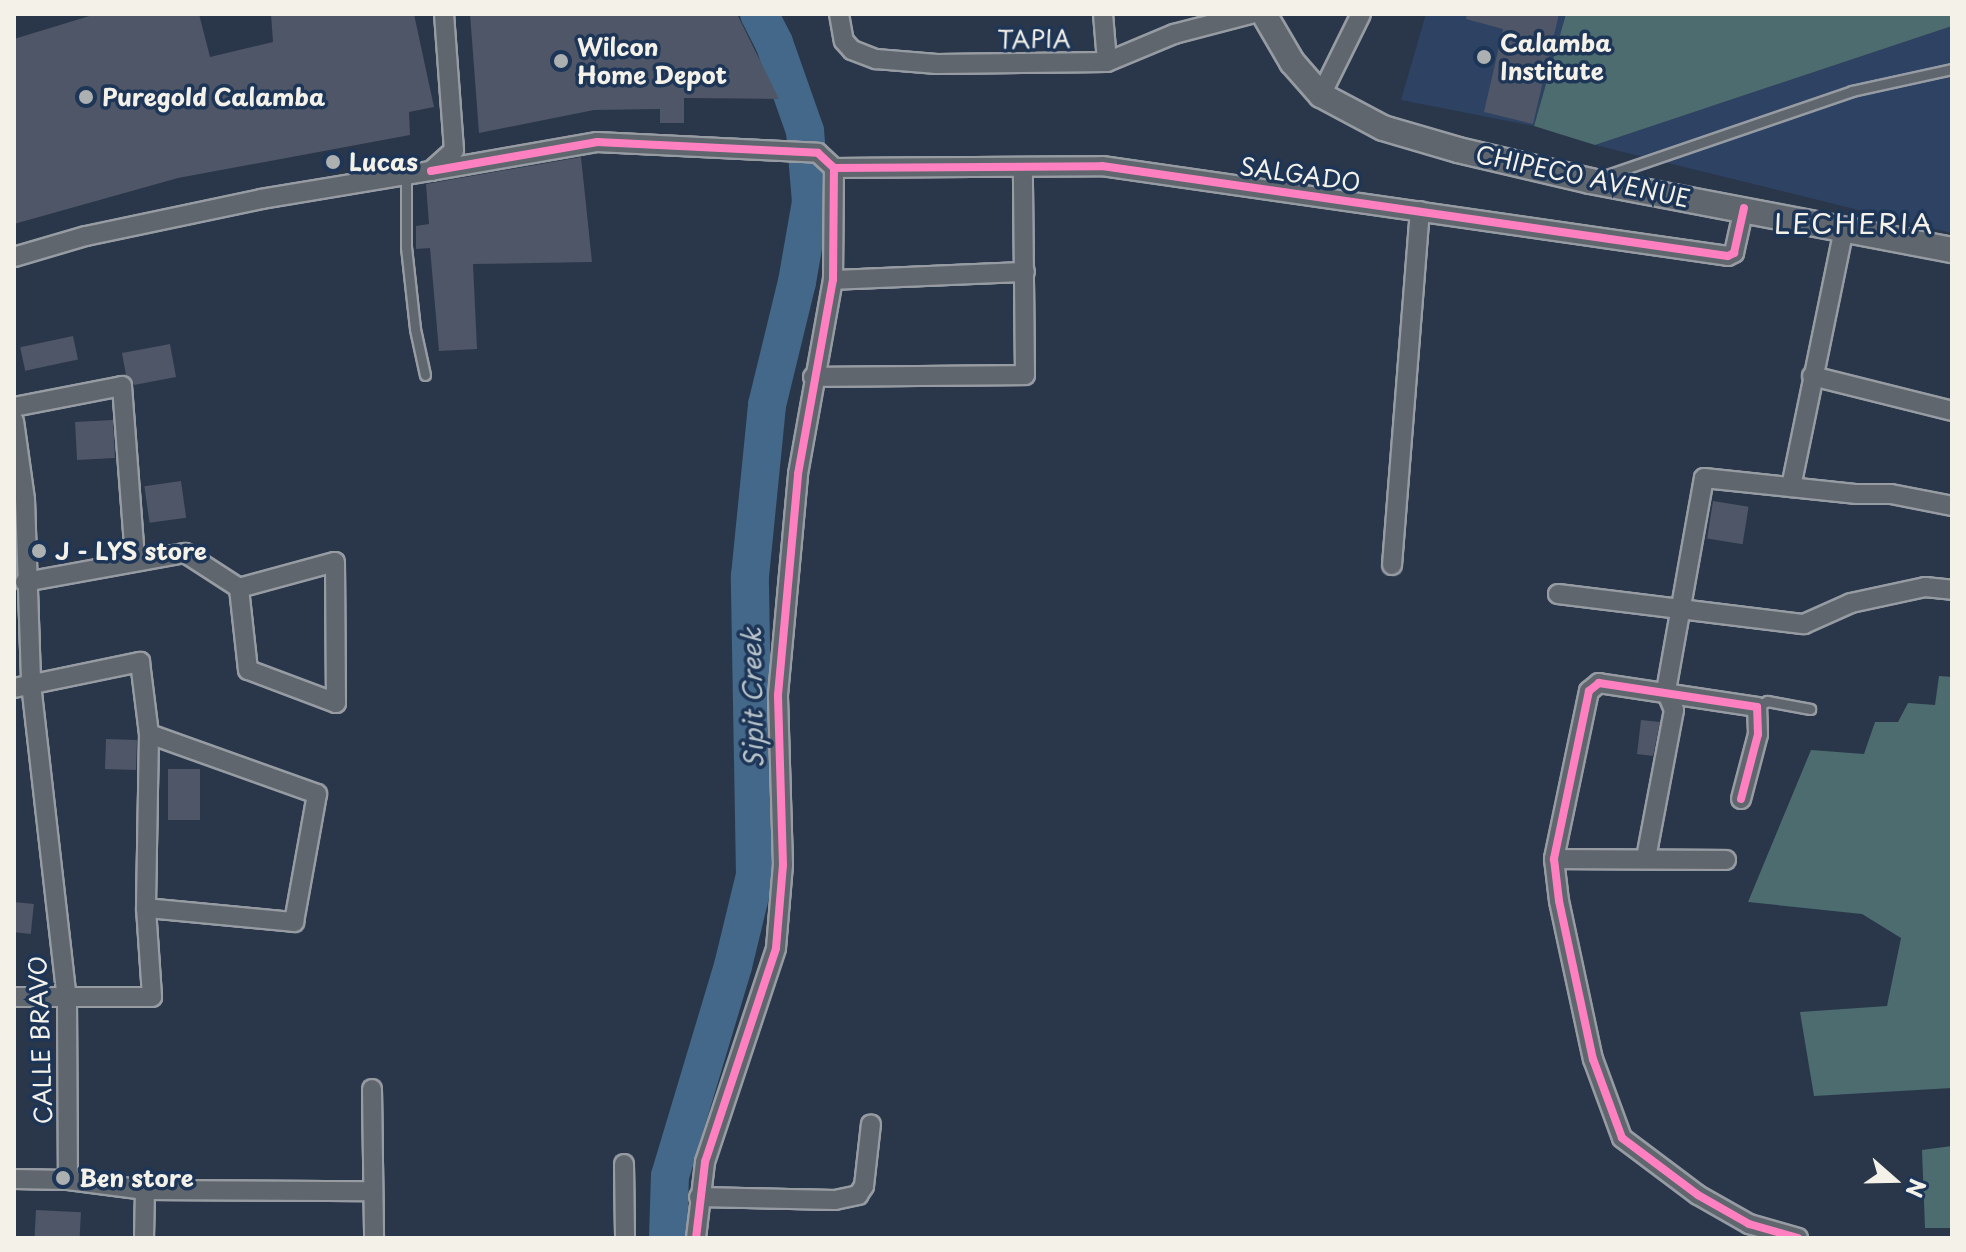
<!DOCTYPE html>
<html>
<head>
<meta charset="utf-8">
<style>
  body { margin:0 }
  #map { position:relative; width:1966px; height:1252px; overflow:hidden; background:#2a374a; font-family:"Playpen Sans",sans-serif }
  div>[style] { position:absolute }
  .built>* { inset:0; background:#2e4364 }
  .green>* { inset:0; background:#4c6c6f }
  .river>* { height:38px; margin:-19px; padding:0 19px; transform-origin:19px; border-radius:19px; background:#446889 }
  .building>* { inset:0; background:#4e5667; transform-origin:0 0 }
  .roads { filter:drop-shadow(2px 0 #979ca3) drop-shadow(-2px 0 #979ca3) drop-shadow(0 2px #979ca3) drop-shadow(0 -2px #979ca3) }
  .service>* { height:9px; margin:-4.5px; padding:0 4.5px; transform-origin:4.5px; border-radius:4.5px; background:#60666e }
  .minor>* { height:18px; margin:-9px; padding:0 9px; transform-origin:9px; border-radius:9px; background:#60666e }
  .secondary>* { height:24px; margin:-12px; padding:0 12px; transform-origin:12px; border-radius:12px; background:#60666e }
  .cycleway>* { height:8px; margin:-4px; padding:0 4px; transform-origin:4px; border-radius:4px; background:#ff80c0 }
  .dots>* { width:22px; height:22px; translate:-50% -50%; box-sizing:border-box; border:4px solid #1d3557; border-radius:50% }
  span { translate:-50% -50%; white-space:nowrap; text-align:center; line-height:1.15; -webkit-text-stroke:7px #1d3557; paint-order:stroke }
  .street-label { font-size:24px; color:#f4f1e8 }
  .poi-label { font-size:24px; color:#f4f1e8; font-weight:700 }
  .left { translate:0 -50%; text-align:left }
  .water-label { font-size:26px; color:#b7c3c9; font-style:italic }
  .quarter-label { font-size:28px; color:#f4f1e8; letter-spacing:2px }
  .frame { position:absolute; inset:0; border:16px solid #f4f1e8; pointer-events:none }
  .north { position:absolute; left:1854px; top:1140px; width:80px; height:80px; -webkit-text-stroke:6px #1d3557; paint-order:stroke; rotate:110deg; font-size:22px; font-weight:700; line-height:32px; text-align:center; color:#f4f1e8 }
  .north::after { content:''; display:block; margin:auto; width:28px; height:36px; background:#f4f1e8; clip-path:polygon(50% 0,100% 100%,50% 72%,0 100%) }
</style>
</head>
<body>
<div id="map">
  <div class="built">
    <i style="clip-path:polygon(1426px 14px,1566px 14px,1534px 126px,1401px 100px)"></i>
    <i style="clip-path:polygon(1952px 26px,1952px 233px,1595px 145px)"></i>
  </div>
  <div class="green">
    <i style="clip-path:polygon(1566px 14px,1952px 14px,1952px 26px,1595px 145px,1534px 126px)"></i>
    <i style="clip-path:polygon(1939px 676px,1952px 677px,1952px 1088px,1814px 1096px,1800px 1012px,1887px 1006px,1901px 938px,1862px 914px,1748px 902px,1811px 750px,1864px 754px,1875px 722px,1898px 722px,1908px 703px,1935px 705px)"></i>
    <i style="clip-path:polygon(1952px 1146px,1952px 1228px,1925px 1228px,1922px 1150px)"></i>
  </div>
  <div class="river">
    <i style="left:668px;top:1238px;width:62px;rotate:-88.2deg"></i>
    <i style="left:670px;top:1176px;width:219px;rotate:-73.3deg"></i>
    <i style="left:733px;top:966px;width:94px;rotate:-76.4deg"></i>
    <i style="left:755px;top:875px;width:299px;rotate:-91deg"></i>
    <i style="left:750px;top:576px;width:172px;rotate:-84.3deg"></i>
    <i style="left:767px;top:405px;width:127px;rotate:-76.3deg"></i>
    <i style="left:797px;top:282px;width:81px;rotate:-80.1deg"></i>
    <i style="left:811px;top:202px;width:71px;rotate:-94.8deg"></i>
    <i style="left:805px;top:131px;width:93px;rotate:-109.4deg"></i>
    <i style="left:774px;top:43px;width:33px;rotate:-117deg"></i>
  </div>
  <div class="building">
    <i style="clip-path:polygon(96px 14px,199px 14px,210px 57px,273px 42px,271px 14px,414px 14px,434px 107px,409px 112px,410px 135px,178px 178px,14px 224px,14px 39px)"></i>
    <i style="clip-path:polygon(470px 14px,737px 14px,779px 99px,684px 98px,684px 123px,660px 123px,660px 109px,594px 110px,479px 133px)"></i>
    <i style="clip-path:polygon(1467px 14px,1559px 14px,1533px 124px,1484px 112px,1503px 29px,1466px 19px)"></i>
    <i style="clip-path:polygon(581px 157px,592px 262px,473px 264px,477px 349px,439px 351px,430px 248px,416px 249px,416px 226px,429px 224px,426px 184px)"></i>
    <i style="left:73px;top:336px;width:24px;height:54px;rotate:78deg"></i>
    <i style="clip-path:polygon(170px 344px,176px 377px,134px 385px,126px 375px,122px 353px)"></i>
    <i style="left:113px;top:420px;width:38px;height:38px;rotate:87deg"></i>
    <i style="left:181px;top:481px;width:37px;height:37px;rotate:82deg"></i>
    <i style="left:1713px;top:501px;width:36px;height:38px;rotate:9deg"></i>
    <i style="clip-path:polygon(1641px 720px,1660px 722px,1653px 756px,1637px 754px)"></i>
    <i style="left:137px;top:740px;width:30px;height:31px;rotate:92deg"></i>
    <i style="left:200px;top:769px;width:51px;height:32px;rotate:90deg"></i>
    <i style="left:14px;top:902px;width:20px;height:30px;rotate:6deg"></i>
    <i style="left:36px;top:1210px;width:45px;height:28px;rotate:3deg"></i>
  </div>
  <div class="roads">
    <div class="service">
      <i style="left:406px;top:177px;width:70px;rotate:90deg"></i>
      <i style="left:406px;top:247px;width:82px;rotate:83.7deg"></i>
      <i style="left:415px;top:329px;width:47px;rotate:77.7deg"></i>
      <i style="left:1601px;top:177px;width:265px;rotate:-18.9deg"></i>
      <i style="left:1852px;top:91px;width:102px;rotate:-12.4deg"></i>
      <i style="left:1757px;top:707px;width:12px;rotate:-31deg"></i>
      <i style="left:1767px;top:701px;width:44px;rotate:10.5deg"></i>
    </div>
    <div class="minor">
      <i style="left:839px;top:14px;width:27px;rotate:80deg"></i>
      <i style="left:844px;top:41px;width:12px;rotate:48deg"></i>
      <i style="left:852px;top:50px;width:26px;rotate:21deg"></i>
      <i style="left:876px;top:59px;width:61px;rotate:4.7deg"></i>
      <i style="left:937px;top:64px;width:170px;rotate:-0.7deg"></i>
      <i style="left:1107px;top:62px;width:73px;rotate:-22.7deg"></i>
      <i style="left:1174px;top:34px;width:80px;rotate:-14.6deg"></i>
      <i style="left:1103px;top:14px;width:48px;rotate:85.2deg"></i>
      <i style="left:1321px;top:95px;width:90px;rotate:-63.7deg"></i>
      <i style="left:431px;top:171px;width:169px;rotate:-9.9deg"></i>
      <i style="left:597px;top:142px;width:221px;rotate:2.8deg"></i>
      <i style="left:818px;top:153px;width:22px;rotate:43deg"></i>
      <i style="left:834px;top:168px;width:268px;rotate:-0.4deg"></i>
      <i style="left:1102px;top:166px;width:632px;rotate:8.18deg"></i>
      <i style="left:1728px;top:256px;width:7px;rotate:-27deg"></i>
      <i style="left:1734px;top:253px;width:46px;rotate:-77.5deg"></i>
      <i style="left:14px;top:257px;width:75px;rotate:-16.3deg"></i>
      <i style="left:86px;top:236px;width:179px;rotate:-11.9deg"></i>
      <i style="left:261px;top:199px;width:172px;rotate:-9.4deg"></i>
      <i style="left:431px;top:171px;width:31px;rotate:-42deg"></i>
      <i style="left:454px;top:150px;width:136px;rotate:-94.2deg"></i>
      <i style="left:833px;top:280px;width:192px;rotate:-2.4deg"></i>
      <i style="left:1812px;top:376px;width:144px;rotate:14deg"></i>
      <i style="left:813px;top:377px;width:212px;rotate:-0.5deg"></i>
      <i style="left:1025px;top:375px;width:208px;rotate:-90.6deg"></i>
      <i style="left:14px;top:407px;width:110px;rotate:-11deg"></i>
      <i style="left:122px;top:386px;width:174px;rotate:85.7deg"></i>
      <i style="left:14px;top:421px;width:79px;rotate:82deg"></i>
      <i style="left:25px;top:499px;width:185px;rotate:88.1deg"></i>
      <i style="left:31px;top:684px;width:317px;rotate:83.5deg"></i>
      <i style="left:67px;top:999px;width:181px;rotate:89.7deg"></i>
      <i style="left:1791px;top:487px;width:263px;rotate:-78.4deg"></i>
      <i style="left:1392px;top:565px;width:355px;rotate:-85.5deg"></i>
      <i style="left:25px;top:582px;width:163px;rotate:-10.3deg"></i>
      <i style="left:185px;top:553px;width:64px;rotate:32.9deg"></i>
      <i style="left:239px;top:588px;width:99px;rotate:-15.2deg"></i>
      <i style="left:335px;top:562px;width:141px;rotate:89.6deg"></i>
      <i style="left:336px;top:703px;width:94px;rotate:-159.4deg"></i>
      <i style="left:248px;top:670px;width:82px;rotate:-96.3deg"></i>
      <i style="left:1558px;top:594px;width:248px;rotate:7deg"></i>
      <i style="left:1804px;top:624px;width:51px;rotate:-24.1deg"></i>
      <i style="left:1851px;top:603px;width:76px;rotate:-12.2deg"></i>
      <i style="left:1925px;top:587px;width:27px;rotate:6deg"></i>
      <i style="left:14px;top:688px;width:129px;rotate:-11.7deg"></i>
      <i style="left:140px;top:662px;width:73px;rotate:82.9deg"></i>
      <i style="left:149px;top:734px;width:174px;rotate:91deg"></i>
      <i style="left:146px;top:908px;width:89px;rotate:86.1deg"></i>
      <i style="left:152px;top:997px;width:138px;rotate:180deg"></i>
      <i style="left:1741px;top:799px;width:67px;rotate:-75.3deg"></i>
      <i style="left:1758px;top:734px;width:27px;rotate:-92deg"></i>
      <i style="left:1757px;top:707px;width:160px;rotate:-171.4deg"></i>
      <i style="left:1599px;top:683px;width:13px;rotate:141deg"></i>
      <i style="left:1589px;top:691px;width:172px;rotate:101.8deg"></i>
      <i style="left:1554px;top:859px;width:42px;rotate:83.2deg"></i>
      <i style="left:1559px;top:901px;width:162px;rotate:77.9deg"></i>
      <i style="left:1593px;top:1059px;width:84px;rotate:69.8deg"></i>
      <i style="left:1622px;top:1138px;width:95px;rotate:36.9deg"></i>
      <i style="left:1698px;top:1195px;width:59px;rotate:29.6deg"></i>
      <i style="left:1749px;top:1224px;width:51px;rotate:15.9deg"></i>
      <i style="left:1646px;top:858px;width:151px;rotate:-79.3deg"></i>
      <i style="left:1674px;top:710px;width:21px;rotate:-113deg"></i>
      <i style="left:1666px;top:691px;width:216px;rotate:-79.9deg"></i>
      <i style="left:1704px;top:478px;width:154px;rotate:6deg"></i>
      <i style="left:1857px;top:494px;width:34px"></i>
      <i style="left:1891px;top:494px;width:62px;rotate:11.1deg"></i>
      <i style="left:1554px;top:859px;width:172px;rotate:0.3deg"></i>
      <i style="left:146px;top:908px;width:149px;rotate:5.4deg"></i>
      <i style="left:294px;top:922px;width:130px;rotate:-79.8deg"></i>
      <i style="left:317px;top:794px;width:178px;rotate:-160.3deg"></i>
      <i style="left:372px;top:1089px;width:149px;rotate:89.2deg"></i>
      <i style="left:624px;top:1164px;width:74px;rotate:89.2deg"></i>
      <i style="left:14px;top:1179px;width:54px;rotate:1.1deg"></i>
      <i style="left:68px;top:1180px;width:78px;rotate:7.4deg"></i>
      <i style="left:145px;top:1190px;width:228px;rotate:0.3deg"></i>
      <i style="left:699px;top:1197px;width:136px;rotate:1.3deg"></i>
      <i style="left:835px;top:1200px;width:24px;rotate:-12deg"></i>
      <i style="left:858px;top:1195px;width:11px;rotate:-56deg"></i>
      <i style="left:864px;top:1186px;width:62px;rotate:-83.6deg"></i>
      <i style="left:144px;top:1238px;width:48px;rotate:-88.8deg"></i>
      <i style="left:696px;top:1238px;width:77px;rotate:-83.2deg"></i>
      <i style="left:705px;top:1162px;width:225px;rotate:-71.6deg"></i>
      <i style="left:776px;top:948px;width:83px;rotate:-85.2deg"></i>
      <i style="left:783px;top:865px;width:170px;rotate:-91.7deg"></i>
      <i style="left:778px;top:695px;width:222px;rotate:-84.8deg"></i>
      <i style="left:798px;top:474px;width:197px;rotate:-79.8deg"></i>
      <i style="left:833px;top:280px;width:112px;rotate:-89.5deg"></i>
    </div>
    <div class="secondary">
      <i style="left:1264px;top:14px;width:56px;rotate:59.7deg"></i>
      <i style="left:1292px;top:62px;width:44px;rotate:48.7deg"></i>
      <i style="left:1321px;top:95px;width:70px;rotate:28deg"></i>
      <i style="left:1383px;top:128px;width:78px;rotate:16.3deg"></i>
      <i style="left:1458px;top:150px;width:136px;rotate:13.2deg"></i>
      <i style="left:1590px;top:181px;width:369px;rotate:10.8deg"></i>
    </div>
  </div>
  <div class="cycleway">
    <i style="left:431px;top:171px;width:169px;rotate:-9.9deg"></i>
    <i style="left:597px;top:142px;width:221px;rotate:2.8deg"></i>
    <i style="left:818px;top:153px;width:22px;rotate:43deg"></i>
    <i style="left:834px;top:168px;width:268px;rotate:-0.4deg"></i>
    <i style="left:1102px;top:166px;width:632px;rotate:8.18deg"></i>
    <i style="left:1728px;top:256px;width:7px;rotate:-27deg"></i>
    <i style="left:1734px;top:253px;width:46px;rotate:-77.5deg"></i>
    <i style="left:1741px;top:799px;width:67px;rotate:-75.3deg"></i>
    <i style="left:1758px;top:734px;width:27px;rotate:-92deg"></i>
    <i style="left:1757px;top:707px;width:160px;rotate:-171.4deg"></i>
    <i style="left:1599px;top:683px;width:13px;rotate:141deg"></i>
    <i style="left:1589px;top:691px;width:172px;rotate:101.8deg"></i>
    <i style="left:1554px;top:859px;width:42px;rotate:83.2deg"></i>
    <i style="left:1559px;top:901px;width:162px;rotate:77.9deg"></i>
    <i style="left:1593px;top:1059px;width:84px;rotate:69.8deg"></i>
    <i style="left:1622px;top:1138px;width:95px;rotate:36.9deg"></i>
    <i style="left:1698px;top:1195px;width:59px;rotate:29.6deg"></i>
    <i style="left:1749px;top:1224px;width:51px;rotate:15.9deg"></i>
    <i style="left:696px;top:1238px;width:77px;rotate:-83.2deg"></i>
    <i style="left:705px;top:1162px;width:225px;rotate:-71.6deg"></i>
    <i style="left:776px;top:948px;width:83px;rotate:-85.2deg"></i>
    <i style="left:783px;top:865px;width:170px;rotate:-91.7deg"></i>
    <i style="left:778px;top:695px;width:222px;rotate:-84.8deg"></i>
    <i style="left:798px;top:474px;width:197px;rotate:-79.8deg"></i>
    <i style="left:833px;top:280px;width:112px;rotate:-89.5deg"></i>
  </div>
  <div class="dots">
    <i style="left:1484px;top:57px;background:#adb0b1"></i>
    <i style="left:561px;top:61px;background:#adb0b1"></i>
    <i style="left:86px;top:97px;background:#adb0b1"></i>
    <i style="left:333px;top:162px;background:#adb0b1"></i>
    <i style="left:39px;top:551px;background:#adb0b1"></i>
    <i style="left:63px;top:1178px;background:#adb0b1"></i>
  </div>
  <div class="street-label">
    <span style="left:1034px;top:39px;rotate:-1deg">TAPIA</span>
    <span style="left:1300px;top:174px;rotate:8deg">SALGADO</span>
    <span style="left:1583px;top:176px;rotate:12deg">CHIPECO AVENUE</span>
    <span style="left:40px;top:1040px;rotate:-92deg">CALLE BRAVO</span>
  </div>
  <div class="poi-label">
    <span class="left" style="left:1500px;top:57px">Calamba<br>Institute</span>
    <span class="left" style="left:577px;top:61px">Wilcon<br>Home Depot</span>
    <span class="left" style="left:102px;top:97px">Puregold Calamba</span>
    <span class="left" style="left:349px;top:162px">Lucas</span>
    <span class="left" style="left:55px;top:551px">J - LYS store</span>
    <span class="left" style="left:79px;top:1178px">Ben store</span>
  </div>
  <div class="water-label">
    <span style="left:752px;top:698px;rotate:-91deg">Sipit Creek</span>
  </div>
  <div class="quarter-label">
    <span style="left:1854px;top:223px">LECHERIA</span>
  </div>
  <div class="frame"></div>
  <div class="north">N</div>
</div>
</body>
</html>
